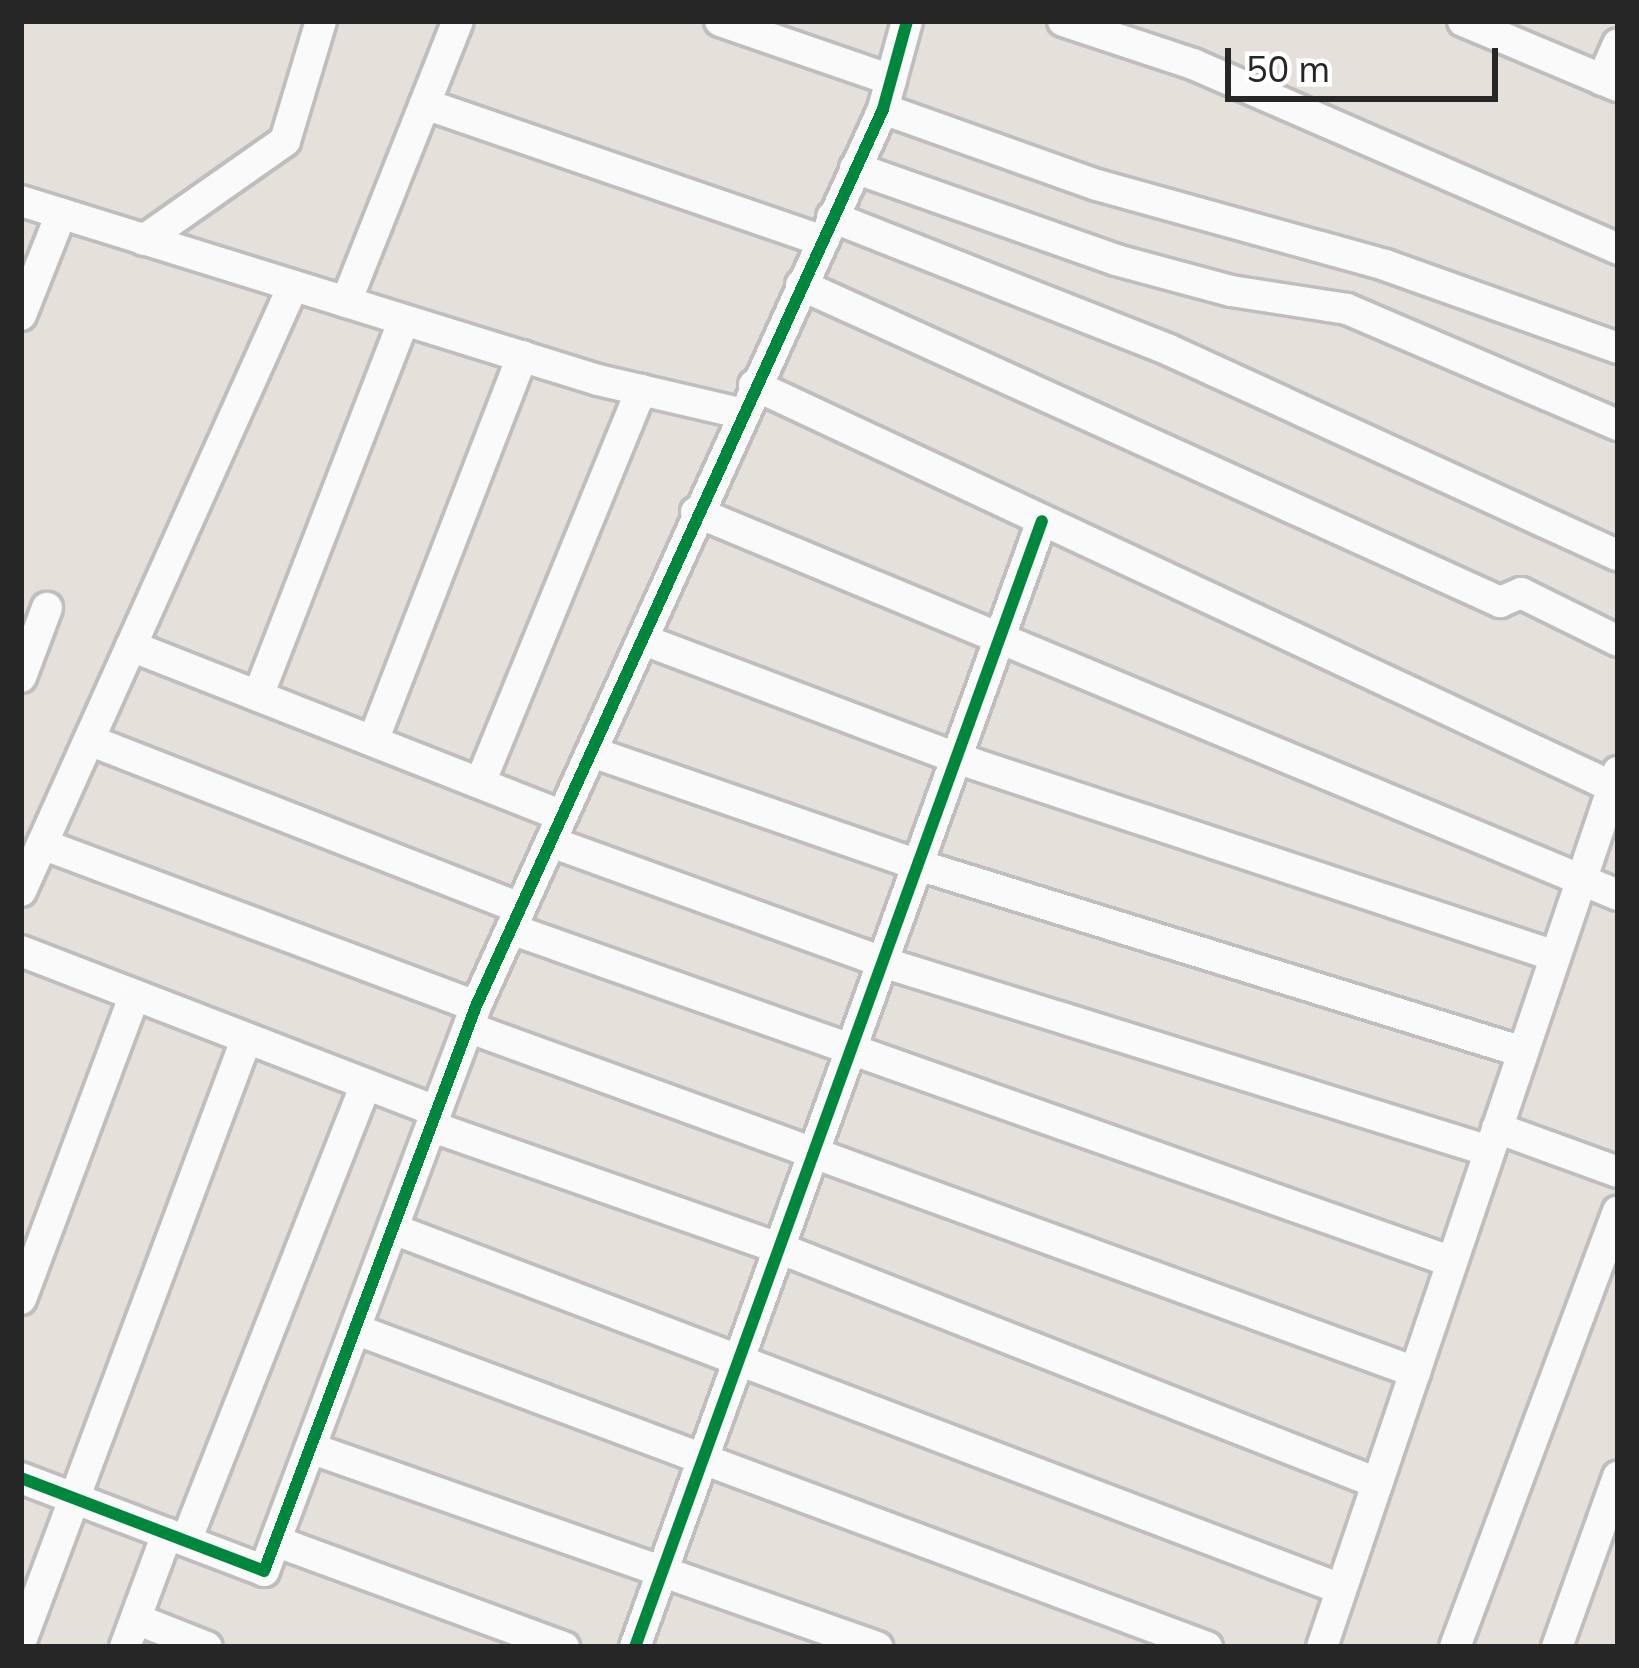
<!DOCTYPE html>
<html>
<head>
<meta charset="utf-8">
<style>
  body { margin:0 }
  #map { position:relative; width:1639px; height:1668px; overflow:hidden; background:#e6e0db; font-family:Mulish,sans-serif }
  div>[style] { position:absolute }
  .roads { filter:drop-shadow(3px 0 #bfbdbd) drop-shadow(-3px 0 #bfbdbd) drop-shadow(0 3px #bfbdbd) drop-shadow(0 -3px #bfbdbd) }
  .minor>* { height:30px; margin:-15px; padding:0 15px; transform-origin:15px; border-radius:15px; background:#fbfafa }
  .cycleway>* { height:12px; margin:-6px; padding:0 6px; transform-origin:6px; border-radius:6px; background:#00873e }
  span { translate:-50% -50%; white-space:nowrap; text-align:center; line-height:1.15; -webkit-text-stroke:9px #fff; paint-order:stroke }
  .frame { position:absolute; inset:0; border:24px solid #262626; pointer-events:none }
  .scale { position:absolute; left:1225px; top:48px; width:273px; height:54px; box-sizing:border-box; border:6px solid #262626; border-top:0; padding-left:15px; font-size:36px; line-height:42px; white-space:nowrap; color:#262626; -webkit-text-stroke:9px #fff; paint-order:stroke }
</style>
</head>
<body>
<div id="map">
  <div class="roads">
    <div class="minor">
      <i style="left:720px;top:21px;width:181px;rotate:19deg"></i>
      <i style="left:1063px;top:21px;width:137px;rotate:18.3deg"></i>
      <i style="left:1193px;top:64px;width:464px;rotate:23.5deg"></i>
      <i style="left:1463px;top:21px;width:168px;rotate:22.8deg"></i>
      <i style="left:1602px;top:80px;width:39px;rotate:-66deg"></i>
      <i style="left:425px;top:104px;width:419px;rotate:19deg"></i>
      <i style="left:883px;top:109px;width:227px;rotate:19.6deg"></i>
      <i style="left:1097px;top:185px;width:299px;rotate:15.5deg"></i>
      <i style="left:1385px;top:265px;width:247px;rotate:19.6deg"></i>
      <i style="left:855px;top:168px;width:277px;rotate:19.4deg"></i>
      <i style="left:1116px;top:260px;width:119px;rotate:15.1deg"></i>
      <i style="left:1231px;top:291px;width:117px;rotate:8.8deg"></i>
      <i style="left:1347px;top:309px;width:295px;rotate:23.2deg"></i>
      <i style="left:21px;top:201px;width:604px;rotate:17.24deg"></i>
      <i style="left:598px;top:380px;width:146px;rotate:13.1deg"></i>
      <i style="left:832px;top:217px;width:362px;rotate:21.5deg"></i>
      <i style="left:1169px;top:350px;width:494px;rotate:24.6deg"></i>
      <i style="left:144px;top:240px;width:172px;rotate:-35.1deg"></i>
      <i style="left:285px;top:141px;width:125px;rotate:-73.3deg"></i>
      <i style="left:801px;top:285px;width:768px;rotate:24.39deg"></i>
      <i style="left:1500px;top:602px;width:23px;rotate:-23deg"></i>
      <i style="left:1521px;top:593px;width:108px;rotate:26.3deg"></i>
      <i style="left:346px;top:302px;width:302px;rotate:-68.3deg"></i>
      <i style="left:21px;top:315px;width:109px;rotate:-68.4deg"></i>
      <i style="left:754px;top:385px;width:948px;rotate:25.08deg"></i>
      <i style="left:696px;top:512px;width:998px;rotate:22.56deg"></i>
      <i style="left:644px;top:640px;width:334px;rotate:20.7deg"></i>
      <i style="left:956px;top:758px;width:631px;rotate:18.29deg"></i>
      <i style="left:131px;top:646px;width:462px;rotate:21.5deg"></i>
      <i style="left:21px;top:677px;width:74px;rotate:-69.4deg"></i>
      <i style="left:258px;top:696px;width:403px;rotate:-68.8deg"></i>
      <i style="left:89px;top:740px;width:463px;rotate:21.3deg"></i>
      <i style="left:373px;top:741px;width:413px;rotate:-68.8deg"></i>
      <i style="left:595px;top:753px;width:342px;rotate:19.1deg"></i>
      <i style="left:918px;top:865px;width:633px;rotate:17.18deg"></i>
      <i style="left:480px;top:783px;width:425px;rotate:-67.7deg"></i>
      <i style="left:551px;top:842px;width:352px;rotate:19.9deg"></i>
      <i style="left:882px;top:962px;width:636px;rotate:17.29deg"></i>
      <i style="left:42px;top:844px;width:463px;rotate:20.5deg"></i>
      <i style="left:21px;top:891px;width:663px;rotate:-65.79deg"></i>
      <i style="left:514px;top:930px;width:995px;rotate:19.49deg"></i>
      <i style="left:21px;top:951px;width:445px;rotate:21.1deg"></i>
      <i style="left:470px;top:1028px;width:1006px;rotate:20deg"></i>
      <i style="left:433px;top:1127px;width:367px;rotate:19.3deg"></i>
      <i style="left:779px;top:1248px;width:643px;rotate:21.45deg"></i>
      <i style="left:1497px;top:1128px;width:129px;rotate:20deg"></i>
      <i style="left:396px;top:1230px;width:1011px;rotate:20.8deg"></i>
      <i style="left:21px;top:1299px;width:323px;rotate:-69.5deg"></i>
      <i style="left:360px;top:1331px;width:904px;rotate:20.46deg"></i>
      <i style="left:316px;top:1450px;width:595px;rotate:19.35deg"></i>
      <i style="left:21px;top:1478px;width:260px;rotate:20.9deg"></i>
      <i style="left:264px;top:1571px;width:603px;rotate:-69.43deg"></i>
      <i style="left:476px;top:1006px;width:985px;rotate:-65.59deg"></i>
      <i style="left:883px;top:109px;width:91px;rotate:-74.7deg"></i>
      <i style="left:186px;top:1541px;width:490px;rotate:-68.5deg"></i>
      <i style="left:278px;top:1542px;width:305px;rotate:20.2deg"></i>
      <i style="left:136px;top:1619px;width:76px;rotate:21.5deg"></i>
      <i style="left:21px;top:1641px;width:642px;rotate:-69.48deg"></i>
      <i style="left:125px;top:1647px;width:121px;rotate:-69.6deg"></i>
      <i style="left:635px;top:1647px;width:1197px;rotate:-70.13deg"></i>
      <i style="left:1322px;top:1647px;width:924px;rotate:-71.31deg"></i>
      <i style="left:1455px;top:1647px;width:465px;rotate:-69.5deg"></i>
      <i style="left:1557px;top:1647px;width:181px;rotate:-70.3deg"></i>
    </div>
  </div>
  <div class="cycleway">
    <i style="left:21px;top:1478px;width:260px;rotate:20.9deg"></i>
    <i style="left:264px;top:1571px;width:603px;rotate:-69.43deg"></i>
    <i style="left:476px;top:1006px;width:985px;rotate:-65.59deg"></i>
    <i style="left:883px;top:109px;width:91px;rotate:-74.7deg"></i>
    <i style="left:635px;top:1647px;width:1197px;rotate:-70.13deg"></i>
  </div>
  <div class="frame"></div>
  <div class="scale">50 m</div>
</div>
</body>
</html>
